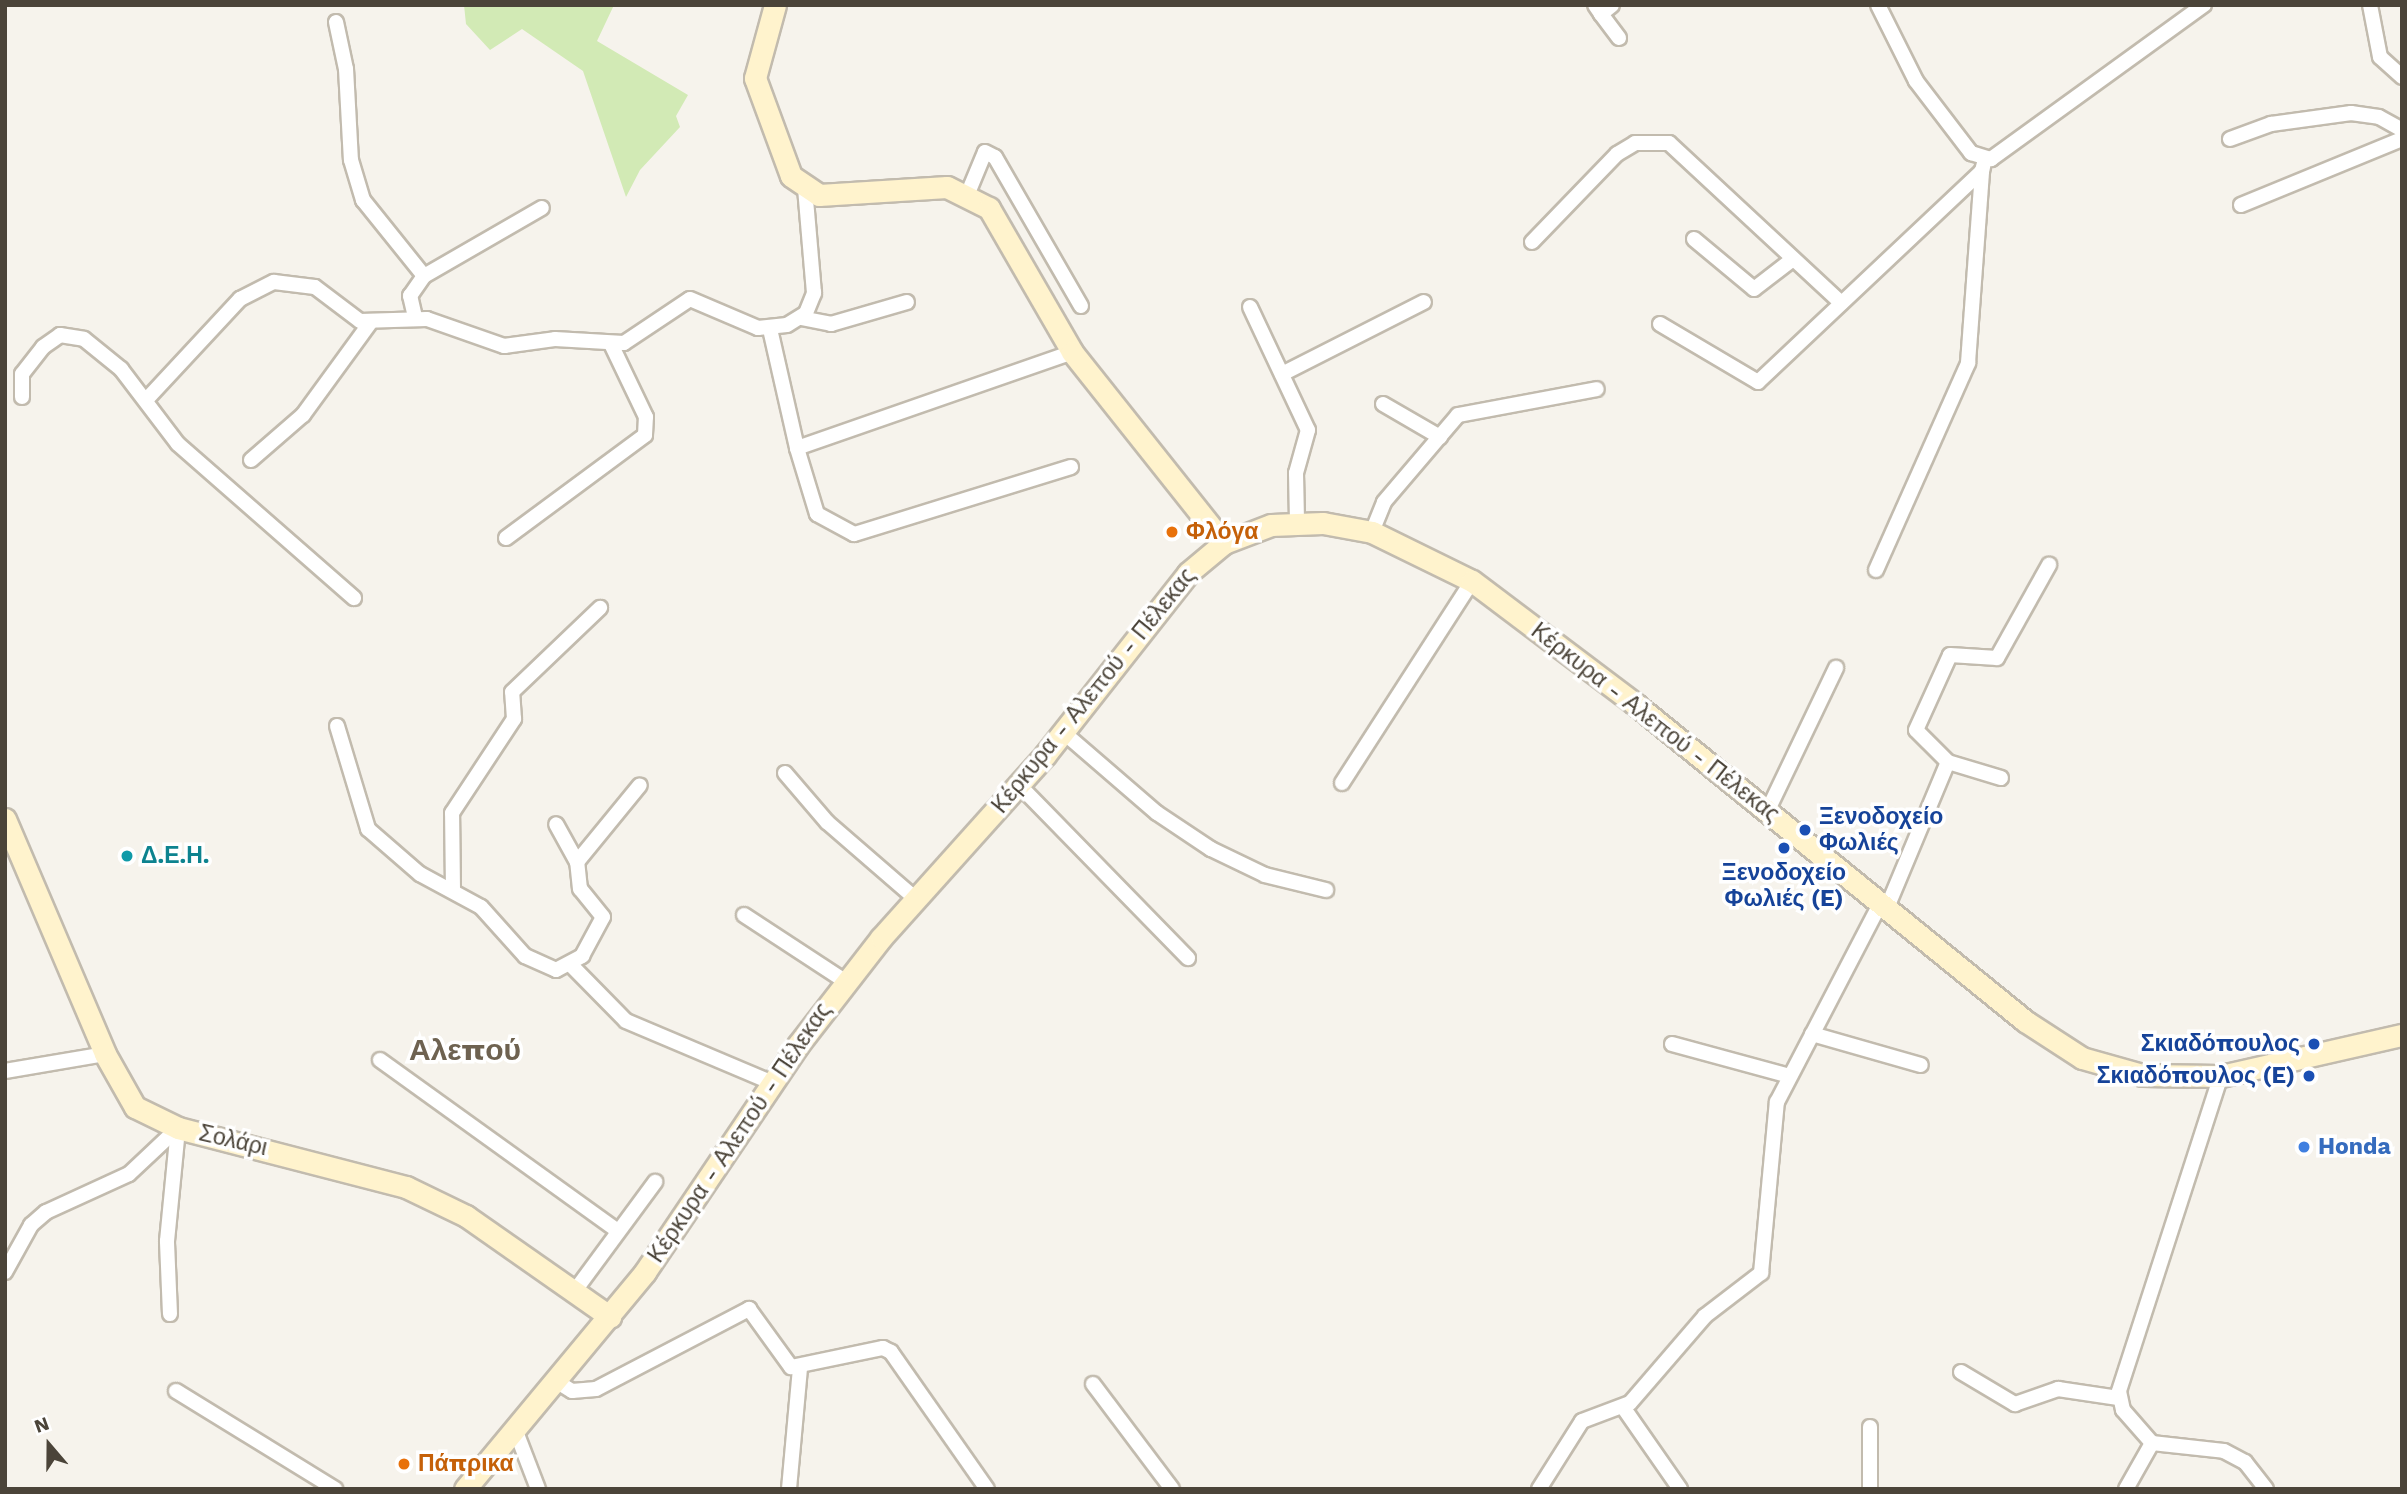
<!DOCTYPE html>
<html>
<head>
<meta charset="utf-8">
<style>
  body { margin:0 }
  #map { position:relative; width:2407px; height:1494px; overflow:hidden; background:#f6f3ec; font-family:"Work Sans",sans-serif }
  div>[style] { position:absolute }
  .green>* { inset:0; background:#d2eab5 }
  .roads { filter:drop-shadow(2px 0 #c2bbae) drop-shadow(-2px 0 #c2bbae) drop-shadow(0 2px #c2bbae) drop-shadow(0 -2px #c2bbae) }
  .street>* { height:14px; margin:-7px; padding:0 7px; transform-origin:7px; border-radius:7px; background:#fff }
  .secondary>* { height:21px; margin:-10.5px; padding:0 10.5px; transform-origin:10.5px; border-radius:10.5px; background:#fff3cd }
  .dots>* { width:19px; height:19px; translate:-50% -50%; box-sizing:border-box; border:4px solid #fff; border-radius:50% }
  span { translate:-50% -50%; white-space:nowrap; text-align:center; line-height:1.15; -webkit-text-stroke:7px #fff; paint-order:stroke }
  .food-label { font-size:23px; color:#c56008; font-weight:700 }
  .left { translate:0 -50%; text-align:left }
  .street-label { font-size:23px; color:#4b4439 }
  .transit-label { font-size:23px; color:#164399; font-weight:700 }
  .right { translate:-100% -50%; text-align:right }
  .culture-label { font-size:23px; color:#0d838f; font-weight:700 }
  .shop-label { font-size:23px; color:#366cbe; font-weight:700 }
  .district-label { font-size:30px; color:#6e6250; font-weight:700 }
  .frame { position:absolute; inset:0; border:7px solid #4b4439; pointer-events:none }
  .north { position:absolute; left:14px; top:1410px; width:70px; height:70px; -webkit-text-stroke:5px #fff; paint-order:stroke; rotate:340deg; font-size:19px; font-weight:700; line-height:28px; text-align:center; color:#4b4439 }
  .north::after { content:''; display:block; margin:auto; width:24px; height:32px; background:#4b4439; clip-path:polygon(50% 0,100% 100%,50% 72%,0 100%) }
</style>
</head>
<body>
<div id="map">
  <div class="green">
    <i style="clip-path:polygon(464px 5px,614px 5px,597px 41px,688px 95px,676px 116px,680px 127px,640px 170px,626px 197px,583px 71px,522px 29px,490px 50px,466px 24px)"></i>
  </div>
  <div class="roads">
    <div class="street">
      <i style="left:1595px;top:5px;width:11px;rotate:56deg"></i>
      <i style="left:1601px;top:14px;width:14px;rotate:-39deg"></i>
      <i style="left:1878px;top:5px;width:85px;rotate:63.4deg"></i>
      <i style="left:1916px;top:81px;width:91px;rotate:52.6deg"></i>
      <i style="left:1971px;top:153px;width:21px;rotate:17deg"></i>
      <i style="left:1991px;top:159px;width:263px;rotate:-35.9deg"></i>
      <i style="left:2370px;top:5px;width:53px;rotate:79.1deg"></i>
      <i style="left:2380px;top:57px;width:30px;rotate:42deg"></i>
      <i style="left:1601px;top:14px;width:30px;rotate:53deg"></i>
      <i style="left:336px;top:22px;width:48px;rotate:78deg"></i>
      <i style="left:346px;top:69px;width:91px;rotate:86.9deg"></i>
      <i style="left:351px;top:160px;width:42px;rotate:73.3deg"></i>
      <i style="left:363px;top:200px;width:97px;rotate:51.2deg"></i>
      <i style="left:2230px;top:139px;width:44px;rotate:-20.1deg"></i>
      <i style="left:2271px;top:124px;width:81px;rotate:-7.8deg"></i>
      <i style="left:2351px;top:113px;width:28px;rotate:8deg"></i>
      <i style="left:2379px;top:117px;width:26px;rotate:29deg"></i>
      <i style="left:968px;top:193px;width:44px;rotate:-67.5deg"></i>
      <i style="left:985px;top:152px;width:11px;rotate:27deg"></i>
      <i style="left:995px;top:157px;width:172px;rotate:60deg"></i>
      <i style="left:2241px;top:205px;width:174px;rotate:-22.3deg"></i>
      <i style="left:1694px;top:239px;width:78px;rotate:39.8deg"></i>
      <i style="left:1754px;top:289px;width:49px;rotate:-37.6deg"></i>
      <i style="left:1532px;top:242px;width:122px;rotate:-46deg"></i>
      <i style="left:1617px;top:154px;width:21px;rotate:-31deg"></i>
      <i style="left:1635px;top:143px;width:34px"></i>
      <i style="left:1669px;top:143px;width:235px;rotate:42.9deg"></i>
      <i style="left:1250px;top:307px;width:136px;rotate:64.8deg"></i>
      <i style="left:1308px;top:430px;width:45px;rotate:105.6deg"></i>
      <i style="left:1296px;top:473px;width:49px;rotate:88.8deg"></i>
      <i style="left:415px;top:317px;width:22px;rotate:-103deg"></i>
      <i style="left:410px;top:296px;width:24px;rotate:-55deg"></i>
      <i style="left:424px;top:276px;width:136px;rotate:-30deg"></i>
      <i style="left:801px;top:318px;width:31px;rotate:11deg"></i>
      <i style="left:831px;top:324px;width:79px;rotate:-16.1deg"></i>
      <i style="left:1660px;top:324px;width:114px;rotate:30.6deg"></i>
      <i style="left:1758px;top:382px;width:308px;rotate:-43.3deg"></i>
      <i style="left:1982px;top:171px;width:12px;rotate:-76deg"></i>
      <i style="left:770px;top:329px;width:122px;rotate:77.2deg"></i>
      <i style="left:1282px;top:374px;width:159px;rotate:-26.9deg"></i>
      <i style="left:22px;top:397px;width:23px;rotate:-90deg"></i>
      <i style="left:22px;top:374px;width:34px;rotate:-52deg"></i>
      <i style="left:43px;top:347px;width:21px;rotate:-35deg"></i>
      <i style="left:60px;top:335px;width:24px;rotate:9deg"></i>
      <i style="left:84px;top:339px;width:48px;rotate:39deg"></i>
      <i style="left:121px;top:369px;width:94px;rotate:52.8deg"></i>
      <i style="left:178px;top:444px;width:234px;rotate:41.2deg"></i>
      <i style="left:147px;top:399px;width:137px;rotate:-47.1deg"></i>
      <i style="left:240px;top:299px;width:38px;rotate:-27deg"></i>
      <i style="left:274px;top:282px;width:41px;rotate:7deg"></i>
      <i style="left:315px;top:287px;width:56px;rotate:37.1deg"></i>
      <i style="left:360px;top:321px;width:67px;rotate:-1.7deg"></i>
      <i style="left:427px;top:319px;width:82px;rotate:19.3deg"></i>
      <i style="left:504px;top:346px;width:51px;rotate:-7.8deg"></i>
      <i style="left:555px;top:339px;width:69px;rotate:3.3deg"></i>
      <i style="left:624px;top:343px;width:79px;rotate:-33.7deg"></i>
      <i style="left:690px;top:299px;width:74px;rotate:23.1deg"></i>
      <i style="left:758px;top:328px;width:29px;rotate:-6deg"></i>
      <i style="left:787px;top:325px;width:22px;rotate:-32deg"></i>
      <i style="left:806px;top:313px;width:22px;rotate:-68deg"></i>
      <i style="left:814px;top:293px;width:105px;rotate:-94.9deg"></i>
      <i style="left:1383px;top:404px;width:66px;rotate:30.1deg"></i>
      <i style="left:251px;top:460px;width:69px;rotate:-40.9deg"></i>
      <i style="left:303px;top:415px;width:114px;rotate:-53.9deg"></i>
      <i style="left:1071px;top:467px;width:227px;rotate:162.8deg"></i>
      <i style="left:854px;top:534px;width:42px;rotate:-151.6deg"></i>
      <i style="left:817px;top:514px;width:69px;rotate:-106.9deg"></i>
      <i style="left:797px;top:448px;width:291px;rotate:-19.2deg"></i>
      <i style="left:1372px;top:532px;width:32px;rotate:-68deg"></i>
      <i style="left:1384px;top:502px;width:114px;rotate:-49.6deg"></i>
      <i style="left:1458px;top:415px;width:141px;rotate:-10.6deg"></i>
      <i style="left:506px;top:538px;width:173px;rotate:-36.5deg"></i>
      <i style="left:645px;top:435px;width:18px;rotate:-87deg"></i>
      <i style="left:646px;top:417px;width:79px;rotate:-115.6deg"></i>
      <i style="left:1876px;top:570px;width:227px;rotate:-66deg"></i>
      <i style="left:1968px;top:363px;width:193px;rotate:-85.8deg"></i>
      <i style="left:337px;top:726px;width:108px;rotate:73.2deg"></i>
      <i style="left:368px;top:829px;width:69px;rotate:40.9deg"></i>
      <i style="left:420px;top:874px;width:69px;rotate:28.4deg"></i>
      <i style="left:481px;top:907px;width:66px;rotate:48.1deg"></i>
      <i style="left:525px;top:956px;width:34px;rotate:24deg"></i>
      <i style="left:556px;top:970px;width:30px;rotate:-28deg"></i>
      <i style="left:582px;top:956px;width:44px;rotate:-61.7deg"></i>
      <i style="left:603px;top:917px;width:36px;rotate:-129deg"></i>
      <i style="left:580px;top:889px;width:27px;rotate:-96deg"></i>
      <i style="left:577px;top:862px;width:43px;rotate:-118.9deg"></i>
      <i style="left:1063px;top:732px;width:124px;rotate:40.8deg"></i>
      <i style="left:1157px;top:813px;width:65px;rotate:33.7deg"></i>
      <i style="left:1211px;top:849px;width:60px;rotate:25.7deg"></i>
      <i style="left:1265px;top:875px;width:63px;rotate:13.8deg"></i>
      <i style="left:785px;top:773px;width:65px;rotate:49.4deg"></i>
      <i style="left:827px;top:822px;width:118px;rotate:40.9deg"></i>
      <i style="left:2001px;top:778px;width:55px;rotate:-163.2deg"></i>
      <i style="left:1948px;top:762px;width:45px;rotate:-135deg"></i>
      <i style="left:1916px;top:730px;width:82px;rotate:-65.6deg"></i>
      <i style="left:1950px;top:655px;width:47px;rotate:3.7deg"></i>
      <i style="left:1997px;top:658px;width:107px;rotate:-60.8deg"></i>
      <i style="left:1342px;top:783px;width:240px;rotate:-57.2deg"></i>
      <i style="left:1019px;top:785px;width:242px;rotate:45.7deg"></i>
      <i style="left:1767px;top:812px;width:160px;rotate:-64.4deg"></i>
      <i style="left:577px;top:862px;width:99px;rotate:-50.7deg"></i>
      <i style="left:453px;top:890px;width:77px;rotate:-90.7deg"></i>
      <i style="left:452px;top:813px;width:113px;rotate:-56.6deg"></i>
      <i style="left:514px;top:719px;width:27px;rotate:-94deg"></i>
      <i style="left:512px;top:692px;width:122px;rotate:-43.7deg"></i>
      <i style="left:1886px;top:910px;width:160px;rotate:-67.3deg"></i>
      <i style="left:744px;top:915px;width:121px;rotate:33.2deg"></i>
      <i style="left:571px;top:965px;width:78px;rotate:45.5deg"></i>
      <i style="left:626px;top:1021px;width:160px;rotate:22.9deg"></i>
      <i style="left:1812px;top:1034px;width:113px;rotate:15.9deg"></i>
      <i style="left:1672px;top:1044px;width:122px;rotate:15.2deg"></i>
      <i style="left:380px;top:1060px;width:293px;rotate:35.7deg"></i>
      <i style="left:5px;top:1071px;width:101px;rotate:-9.6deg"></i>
      <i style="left:5px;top:1272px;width:54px;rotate:-61deg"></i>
      <i style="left:31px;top:1225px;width:20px;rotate:-41deg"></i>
      <i style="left:46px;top:1212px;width:91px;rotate:-24.6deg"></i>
      <i style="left:129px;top:1174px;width:67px;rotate:-43.2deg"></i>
      <i style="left:574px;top:1292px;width:137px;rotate:-53.6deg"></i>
      <i style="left:170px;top:1314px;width:73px;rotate:-92.4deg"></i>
      <i style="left:167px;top:1241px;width:114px;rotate:-84.4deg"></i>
      <i style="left:1961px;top:1372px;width:63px;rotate:30.7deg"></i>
      <i style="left:2015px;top:1404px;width:46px;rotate:-19.2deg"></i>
      <i style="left:2058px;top:1389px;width:61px;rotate:8.5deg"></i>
      <i style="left:556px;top:1381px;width:19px;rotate:32deg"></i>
      <i style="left:572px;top:1391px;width:24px;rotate:-5deg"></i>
      <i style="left:596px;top:1389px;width:173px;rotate:-27.6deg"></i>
      <i style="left:749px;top:1309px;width:72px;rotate:54.1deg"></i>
      <i style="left:791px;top:1367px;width:94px;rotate:-11.7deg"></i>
      <i style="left:883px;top:1348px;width:9px;rotate:27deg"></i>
      <i style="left:891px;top:1352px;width:167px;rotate:55deg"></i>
      <i style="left:1093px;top:1384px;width:131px;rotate:53deg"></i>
      <i style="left:176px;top:1391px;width:187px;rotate:31.6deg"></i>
      <i style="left:1623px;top:1407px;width:100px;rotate:55.2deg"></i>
      <i style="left:1870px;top:1427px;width:62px;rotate:90deg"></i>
      <i style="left:515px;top:1429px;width:64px;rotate:69deg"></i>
      <i style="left:2152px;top:1443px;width:72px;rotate:6.3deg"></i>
      <i style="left:2224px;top:1451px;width:24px;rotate:28deg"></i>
      <i style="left:2245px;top:1462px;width:34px;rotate:52deg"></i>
      <i style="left:789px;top:1489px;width:122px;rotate:-84.8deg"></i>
      <i style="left:1539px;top:1489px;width:80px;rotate:-57.7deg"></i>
      <i style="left:1582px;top:1421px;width:51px;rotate:-20.6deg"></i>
      <i style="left:1630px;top:1403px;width:115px;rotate:-49.2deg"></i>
      <i style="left:1705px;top:1316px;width:71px;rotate:-37.5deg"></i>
      <i style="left:1761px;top:1273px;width:172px;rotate:-84.7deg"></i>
      <i style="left:1777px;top:1102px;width:223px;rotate:-62.5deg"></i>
      <i style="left:2126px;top:1489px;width:53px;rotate:-60.5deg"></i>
      <i style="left:2152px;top:1443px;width:44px;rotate:-131.3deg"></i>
      <i style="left:2123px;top:1410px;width:19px;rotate:-102deg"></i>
      <i style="left:2119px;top:1391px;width:331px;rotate:-72.1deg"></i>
    </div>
    <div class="secondary">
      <i style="left:775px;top:5px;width:76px;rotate:105.3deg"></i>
      <i style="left:755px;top:78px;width:104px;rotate:69.8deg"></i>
      <i style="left:791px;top:176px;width:34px;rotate:34deg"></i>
      <i style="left:819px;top:195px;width:128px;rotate:-3.6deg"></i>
      <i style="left:947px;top:187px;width:47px;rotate:26.6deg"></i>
      <i style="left:989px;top:208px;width:166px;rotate:60deg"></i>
      <i style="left:1072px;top:352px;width:244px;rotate:51.5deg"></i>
      <i style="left:5px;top:819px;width:255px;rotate:66.9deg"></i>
      <i style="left:105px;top:1054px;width:61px;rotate:60.5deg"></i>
      <i style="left:135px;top:1107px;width:48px;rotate:26deg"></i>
      <i style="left:178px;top:1128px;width:236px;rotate:14.5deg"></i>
      <i style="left:406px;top:1187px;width:67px;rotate:25.8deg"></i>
      <i style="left:466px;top:1216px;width:176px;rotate:35deg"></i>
      <i style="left:465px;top:1489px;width:282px;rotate:-50.3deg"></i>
      <i style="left:645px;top:1272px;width:274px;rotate:-56deg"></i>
      <i style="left:798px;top:1045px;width:135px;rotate:-52.2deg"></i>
      <i style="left:881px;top:938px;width:246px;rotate:-48.1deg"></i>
      <i style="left:1045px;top:755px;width:231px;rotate:-51.8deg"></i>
      <i style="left:1188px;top:573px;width:47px;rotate:-39.8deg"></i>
      <i style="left:1224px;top:543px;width:50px;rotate:-21deg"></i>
      <i style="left:1271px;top:525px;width:52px;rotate:-2.2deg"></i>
      <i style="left:1323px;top:523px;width:50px;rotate:10.4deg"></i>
      <i style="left:1372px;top:532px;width:111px;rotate:26.1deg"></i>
      <i style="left:1472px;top:581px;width:204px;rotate:37deg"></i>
      <i style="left:1635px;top:704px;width:503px;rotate:39.1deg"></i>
      <i style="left:2025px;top:1021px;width:68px;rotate:33deg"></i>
      <i style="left:2082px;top:1058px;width:62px;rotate:15.8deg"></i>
      <i style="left:2142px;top:1075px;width:79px;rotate:0.7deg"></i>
      <i style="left:2221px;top:1076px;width:186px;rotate:-12.8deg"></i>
    </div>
  </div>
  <div class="dots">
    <i style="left:1172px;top:532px;background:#e8710a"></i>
    <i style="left:1805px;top:830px;background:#1a4fb4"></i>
    <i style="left:1784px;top:848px;background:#1a4fb4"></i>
    <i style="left:127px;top:856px;background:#0f9aa8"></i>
    <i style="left:2314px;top:1044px;background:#1a4fb4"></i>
    <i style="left:2309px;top:1076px;background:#1a4fb4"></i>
    <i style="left:2304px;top:1147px;background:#3f7fe0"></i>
    <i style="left:404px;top:1464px;background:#e8710a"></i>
  </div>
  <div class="food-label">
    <span class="left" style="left:1186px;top:532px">Φλόγα</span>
    <span class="left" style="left:418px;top:1464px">Πάπρικα</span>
  </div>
  <div class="street-label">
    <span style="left:1094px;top:691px;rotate:-51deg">Κέρκυρα - Αλεπού - Πέλεκας</span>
    <span style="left:1655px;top:723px;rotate:38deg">Κέρκυρα - Αλεπού - Πέλεκας</span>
    <span style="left:740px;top:1133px;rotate:-56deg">Κέρκυρα - Αλεπού - Πέλεκας</span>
    <span style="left:233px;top:1141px;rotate:13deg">Σολάρι</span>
  </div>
  <div class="transit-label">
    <span class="left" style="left:1819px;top:830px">Ξενοδοχείο<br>Φωλιές</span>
    <span style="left:1784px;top:886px">Ξενοδοχείο<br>Φωλιές (E)</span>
    <span class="right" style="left:2300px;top:1044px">Σκιαδόπουλος</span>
    <span class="right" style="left:2295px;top:1076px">Σκιαδόπουλος (E)</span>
  </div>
  <div class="culture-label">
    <span class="left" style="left:141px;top:856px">Δ.Ε.Η.</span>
  </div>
  <div class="shop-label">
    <span class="left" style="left:2318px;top:1147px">Honda</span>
  </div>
  <div class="district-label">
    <span style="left:465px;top:1050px">Αλεπού</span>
  </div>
  <div class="frame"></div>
  <div class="north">N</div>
</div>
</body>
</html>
